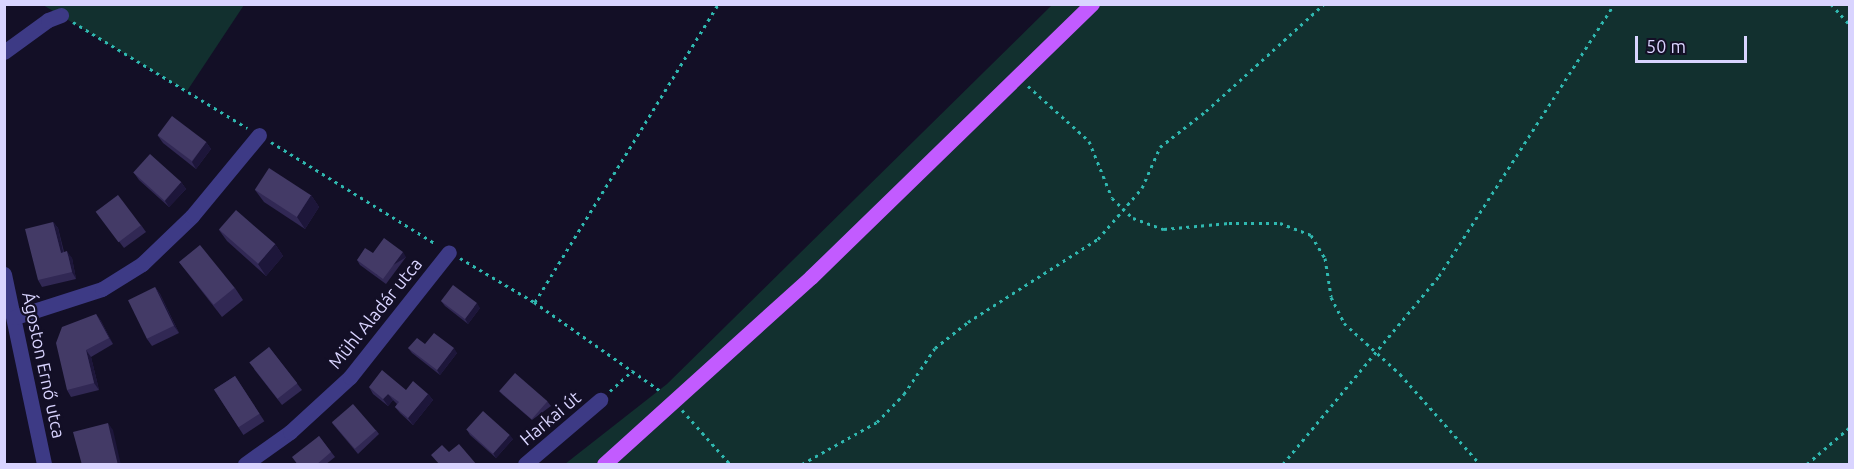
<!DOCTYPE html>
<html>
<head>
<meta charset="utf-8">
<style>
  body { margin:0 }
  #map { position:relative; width:1854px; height:469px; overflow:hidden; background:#130f26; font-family:Ubuntu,sans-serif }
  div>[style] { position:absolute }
  .green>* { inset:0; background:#12302f }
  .path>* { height:3px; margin-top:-1.5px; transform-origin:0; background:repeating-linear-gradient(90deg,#2fb8b0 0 3px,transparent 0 7.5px) }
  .minor>* { height:15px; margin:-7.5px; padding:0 7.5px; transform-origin:7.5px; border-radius:7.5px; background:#3d3a85 }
  .major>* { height:15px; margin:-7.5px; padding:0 7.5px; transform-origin:7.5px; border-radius:7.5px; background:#c25bff }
  .wall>* { inset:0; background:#312854; transform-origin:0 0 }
  .shaded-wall>* { inset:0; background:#1d163a; transform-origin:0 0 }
  .building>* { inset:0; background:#433a66; transform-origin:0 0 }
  span { translate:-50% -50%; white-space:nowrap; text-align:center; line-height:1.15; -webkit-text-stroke:4.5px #130f26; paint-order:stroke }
  .street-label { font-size:18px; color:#d9d4ff }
  .frame { position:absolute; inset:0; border:6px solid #d9d4ff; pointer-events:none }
  .scale { position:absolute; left:1635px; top:36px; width:112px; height:27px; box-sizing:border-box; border:3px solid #d9d4ff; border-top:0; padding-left:8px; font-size:18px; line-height:21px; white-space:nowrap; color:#d9d4ff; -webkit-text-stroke:4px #130f26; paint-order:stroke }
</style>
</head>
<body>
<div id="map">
  <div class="green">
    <i style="clip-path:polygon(43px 5px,244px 5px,187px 91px)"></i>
    <i style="clip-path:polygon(1052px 5px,1849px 5px,1849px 464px,565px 464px,667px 384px)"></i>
  </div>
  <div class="path">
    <i style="left:1831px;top:4px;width:28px;rotate:48deg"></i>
    <i style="left:73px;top:22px;width:204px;rotate:31.3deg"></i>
    <i style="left:1028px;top:86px;width:82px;rotate:42deg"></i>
    <i style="left:1089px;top:141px;width:61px;rotate:68deg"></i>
    <i style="left:1112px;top:198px;width:29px;rotate:44deg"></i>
    <i style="left:1133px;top:218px;width:33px;rotate:20deg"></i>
    <i style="left:1164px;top:229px;width:65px;rotate:-5.3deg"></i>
    <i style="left:1229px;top:223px;width:51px"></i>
    <i style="left:1280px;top:223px;width:33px;rotate:21deg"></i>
    <i style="left:1311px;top:235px;width:27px;rotate:59deg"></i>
    <i style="left:1325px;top:258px;width:39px;rotate:81deg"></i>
    <i style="left:1331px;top:297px;width:29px;rotate:63deg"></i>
    <i style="left:1344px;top:323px;width:76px;rotate:42.3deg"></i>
    <i style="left:1400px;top:374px;width:120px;rotate:48.4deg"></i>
    <i style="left:271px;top:142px;width:194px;rotate:31.7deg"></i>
    <i style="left:460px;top:258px;width:86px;rotate:30.7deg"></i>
    <i style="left:534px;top:302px;width:156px;rotate:35.1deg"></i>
    <i style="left:535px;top:302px;width:350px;rotate:-58.4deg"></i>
    <i style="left:610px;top:391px;width:31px;rotate:-42deg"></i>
    <i style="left:682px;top:410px;width:72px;rotate:48.4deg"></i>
    <i style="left:802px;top:464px;width:86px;rotate:-29.2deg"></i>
    <i style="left:877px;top:422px;width:39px;rotate:-46deg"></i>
    <i style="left:904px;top:394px;width:55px;rotate:-56deg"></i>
    <i style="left:935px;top:348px;width:42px;rotate:-38.2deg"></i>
    <i style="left:968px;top:322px;width:154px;rotate:-32.6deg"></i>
    <i style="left:1098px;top:239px;width:67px;rotate:-49.2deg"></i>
    <i style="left:1142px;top:188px;width:45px;rotate:-66.3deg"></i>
    <i style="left:1160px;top:147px;width:58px;rotate:-38deg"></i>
    <i style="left:1206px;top:111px;width:159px;rotate:-42.2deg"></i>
    <i style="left:1283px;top:464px;width:244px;rotate:-50.3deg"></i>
    <i style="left:1439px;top:276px;width:323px;rotate:-57.2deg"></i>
    <i style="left:1807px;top:464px;width:57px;rotate:-40.7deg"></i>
  </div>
  <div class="minor">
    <i style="left:4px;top:52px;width:54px;rotate:-36deg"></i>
    <i style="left:48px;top:20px;width:14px;rotate:-21deg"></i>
    <i style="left:4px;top:274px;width:194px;rotate:78.1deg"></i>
    <i style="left:15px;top:317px;width:91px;rotate:-17.8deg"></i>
    <i style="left:102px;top:289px;width:47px;rotate:-32deg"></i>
    <i style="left:142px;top:264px;width:69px;rotate:-43.8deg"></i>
    <i style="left:192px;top:216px;width:105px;rotate:-50.4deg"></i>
    <i style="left:245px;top:464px;width:55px;rotate:-35.4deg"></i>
    <i style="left:290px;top:432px;width:81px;rotate:-42.5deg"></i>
    <i style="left:350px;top:377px;width:159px;rotate:-51.6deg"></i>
    <i style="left:525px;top:464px;width:99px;rotate:-40.5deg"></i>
  </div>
  <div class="major">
    <i style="left:604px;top:464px;width:279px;rotate:-42.1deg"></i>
    <i style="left:811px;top:277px;width:392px;rotate:-44.2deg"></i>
  </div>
  <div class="wall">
    <i style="clip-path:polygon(158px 136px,206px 142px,211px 149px,196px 169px,163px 143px)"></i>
    <i style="clip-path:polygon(134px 173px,181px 182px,186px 189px,169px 207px,139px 180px)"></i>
    <i style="clip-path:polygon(255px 190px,311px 195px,319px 207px,305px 229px,264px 202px)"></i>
    <i style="clip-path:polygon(101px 218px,141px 225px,146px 232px,124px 248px)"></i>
    <i style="clip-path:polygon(53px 222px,58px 228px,64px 252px,72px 258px,76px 279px,42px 287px,38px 280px)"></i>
    <i style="clip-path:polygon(219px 230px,275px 244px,283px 256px,266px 276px,227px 241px)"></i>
    <i style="clip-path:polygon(373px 253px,406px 257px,386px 284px,360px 265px,357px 260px)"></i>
    <i style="clip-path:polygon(179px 262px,235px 288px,243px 300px,222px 317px)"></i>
    <i style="clip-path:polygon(155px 287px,160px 294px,179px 333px,152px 346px,147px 339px)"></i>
    <i style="clip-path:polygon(441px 301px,480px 308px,468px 324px,445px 306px)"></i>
    <i style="clip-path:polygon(96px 314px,101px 321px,113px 344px,91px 357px,99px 390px,71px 397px,67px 390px)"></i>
    <i style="clip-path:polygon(425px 344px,457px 353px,440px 375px,412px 353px,408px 348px)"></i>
    <i style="clip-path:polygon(269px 347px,302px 390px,282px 405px,254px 369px)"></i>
    <i style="left:235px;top:376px;width:54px;height:25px;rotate:57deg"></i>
    <i style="clip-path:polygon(369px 387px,406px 390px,428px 394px,433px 400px,413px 425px,400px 413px,395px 407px,397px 404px,393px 400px,388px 406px,373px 394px)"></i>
    <i style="clip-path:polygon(499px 391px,547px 401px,551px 406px,532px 420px,503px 395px)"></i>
    <i style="clip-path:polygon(332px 423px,376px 430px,379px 434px,358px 454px)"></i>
    <i style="clip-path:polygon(467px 430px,513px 439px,496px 458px,470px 435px)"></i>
    <i style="clip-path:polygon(319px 436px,335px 457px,325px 465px,297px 465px)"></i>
  </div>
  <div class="shaded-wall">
    <i style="clip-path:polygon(206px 142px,211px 149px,196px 169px,192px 162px)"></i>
    <i style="clip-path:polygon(181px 182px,186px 189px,169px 207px,165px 201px)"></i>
    <i style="clip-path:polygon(311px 195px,319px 207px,305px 229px,297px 217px)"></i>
    <i style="clip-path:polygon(53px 222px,58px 228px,65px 260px,61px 253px)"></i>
    <i style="clip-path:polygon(275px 244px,283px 256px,266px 276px,258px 264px)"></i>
    <i style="clip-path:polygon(67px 251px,72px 258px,76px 279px,72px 272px)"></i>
    <i style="left:403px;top:252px;width:6px;height:34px;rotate:59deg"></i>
    <i style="clip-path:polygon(155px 287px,160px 294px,179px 333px,174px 326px)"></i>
    <i style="clip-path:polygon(477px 303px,480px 308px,468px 324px,465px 319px)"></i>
    <i style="clip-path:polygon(96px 314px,101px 321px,113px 344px,109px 338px)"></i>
    <i style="clip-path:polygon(454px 348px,457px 353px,440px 375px,437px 370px)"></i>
    <i style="clip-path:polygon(86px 350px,91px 357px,99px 390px,94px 383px)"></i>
    <i style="clip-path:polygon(388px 394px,393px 400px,388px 406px,383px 399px)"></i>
    <i style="clip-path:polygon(428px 394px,433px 400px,413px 425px,408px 418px)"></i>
    <i style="clip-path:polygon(108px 423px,113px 430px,121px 465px,118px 465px)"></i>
    <i style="clip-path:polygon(510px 435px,513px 439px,496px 458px,493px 453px)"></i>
  </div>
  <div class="building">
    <i style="left:172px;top:116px;width:43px;height:24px;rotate:37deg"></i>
    <i style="left:150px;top:154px;width:42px;height:25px;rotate:42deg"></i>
    <i style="left:269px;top:168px;width:50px;height:26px;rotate:33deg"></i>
    <i style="left:118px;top:195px;width:38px;height:28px;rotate:53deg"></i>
    <i style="left:236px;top:210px;width:52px;height:26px;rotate:41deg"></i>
    <i style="clip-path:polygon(53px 222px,61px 253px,67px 251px,72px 272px,38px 280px,25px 229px)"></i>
    <i style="clip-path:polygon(384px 238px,403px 252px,383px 279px,357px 260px,365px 248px,373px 253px)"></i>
    <i style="left:200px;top:245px;width:55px;height:27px;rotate:51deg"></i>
    <i style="left:453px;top:285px;width:30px;height:20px;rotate:37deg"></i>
    <i style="left:155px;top:287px;width:43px;height:30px;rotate:64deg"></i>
    <i style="clip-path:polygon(96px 314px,109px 338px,86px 350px,94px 383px,67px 390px,56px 343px,62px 327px)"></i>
    <i style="clip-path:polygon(434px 333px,454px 348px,437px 370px,408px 348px,417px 338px,425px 344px)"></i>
    <i style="left:269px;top:347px;width:46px;height:25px;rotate:52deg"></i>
    <i style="clip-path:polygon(382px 370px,406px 390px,413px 381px,428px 394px,408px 418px,395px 407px,399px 402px,388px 394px,383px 399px,369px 387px)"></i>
    <i style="left:515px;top:373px;width:43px;height:24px;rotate:41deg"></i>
    <i style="left:235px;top:376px;width:45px;height:25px;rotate:57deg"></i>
    <i style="left:353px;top:404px;width:35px;height:28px;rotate:49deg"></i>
    <i style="left:483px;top:411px;width:36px;height:25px;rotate:42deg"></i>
    <i style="clip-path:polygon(108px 423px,118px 465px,82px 465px,73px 432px)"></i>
    <i style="clip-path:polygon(319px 436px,331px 452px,316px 465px,298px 465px,292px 457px)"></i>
    <i style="clip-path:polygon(459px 444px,477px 465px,440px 465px,431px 455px,442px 445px,449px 452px)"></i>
  </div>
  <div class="street-label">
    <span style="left:375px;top:313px;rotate:-51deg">Mühl Aladár utca</span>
    <span style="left:44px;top:365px;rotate:78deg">Ágoston Ernő utca</span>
    <span style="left:550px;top:418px;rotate:-40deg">Harkai út</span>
  </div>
  <div class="frame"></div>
  <div class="scale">50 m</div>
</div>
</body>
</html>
